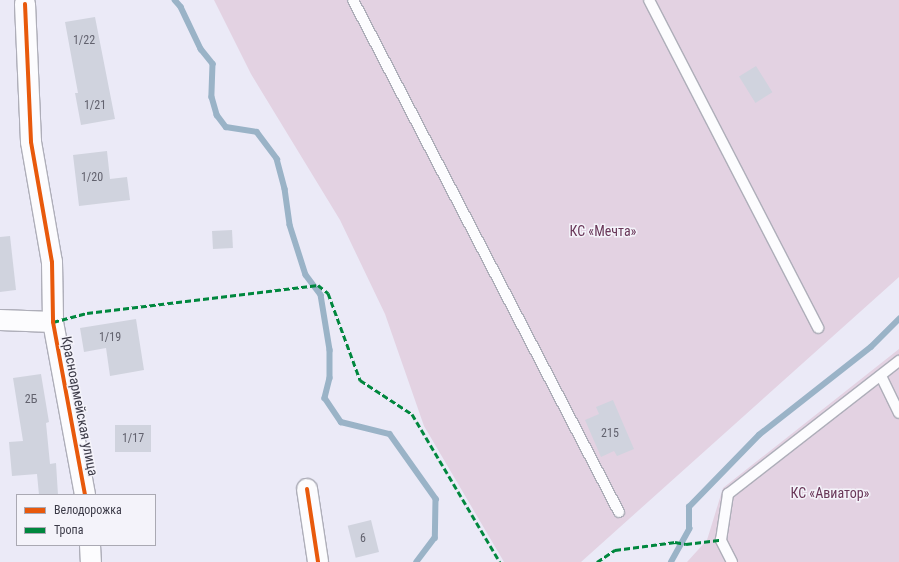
<!DOCTYPE html>
<html>
<head>
<meta charset="utf-8">
<style>
  body { margin:0 }
  #map { position:relative; width:899px; height:562px; overflow:hidden; background:#ebeaf7; font-family:"Roboto Condensed",sans-serif }
  div>[style] { position:absolute }
  .green>* { inset:0; background:#e3d2e2 }
  .stream>* { height:5.5px; margin:-2.75px; padding:0 2.75px; transform-origin:2.75px; border-radius:2.75px; background:#9ab3c7 }
  .building>* { inset:0; background:#d0d3de; transform-origin:0 0 }
  .roads { filter:drop-shadow(1px 0 #aeaeb9) drop-shadow(-1px 0 #aeaeb9) drop-shadow(0 1px #aeaeb9) drop-shadow(0 -1px #aeaeb9) }
  .service>* { height:10px; margin:-5px; padding:0 5px; transform-origin:5px; border-radius:5px; background:#fcfcfe }
  .minor>* { height:20px; margin:-10px; padding:0 10px; transform-origin:10px; border-radius:10px; background:#fcfcfe }
  .quiet>* { height:3px; margin-top:-1.5px; transform-origin:0; background:repeating-linear-gradient(90deg,#00873e 0 6px,transparent 0 9px) }
  .cycleway>* { height:4px; margin:-2px; padding:0 2px; transform-origin:2px; border-radius:2px; background:#e8590c }
  span { translate:-50% -50%; white-space:nowrap; text-align:center; line-height:1.15; -webkit-text-stroke:3px #f4f3fa; paint-order:stroke }
  .number-label { font-size:12px; color:#62626e }
  .number-label span { -webkit-text-stroke-width:0 }
  .park-label { font-size:14px; color:#693758 }
  .street-label { font-size:14px; color:#3c3b48 }
  .legend { position:absolute; left:16px; top:494px; width:140px; height:52px; box-sizing:border-box; background:#f4f3fa; border:1px solid #aaa9b3; margin:0; padding:5px 7px; list-style:none; font-size:12px; color:#3c3b48 }
  .legend li { display:flex; align-items:center; gap:8px; height:20px }
  .legend b { width:20px; border:1px solid #aaa9b3 }
</style>
</head>
<body>
<div id="map">
  <div class="green">
    <i style="clip-path:polygon(214px 0,899px 0,899px 277px,581px 562px,504px 562px,424px 426px,385px 314px,340px 220px,251px 74px)"></i>
    <i style="clip-path:polygon(899px 349px,899px 562px,687px 562px,707px 540px,723px 488px)"></i>
  </div>
  <div class="stream">
    <i style="left:175px;top:0;width:9px;rotate:49deg"></i>
    <i style="left:181px;top:7px;width:47px;rotate:64.5deg"></i>
    <i style="left:201px;top:49px;width:19px;rotate:51deg"></i>
    <i style="left:213px;top:64px;width:33px;rotate:92deg"></i>
    <i style="left:212px;top:97px;width:19px;rotate:74deg"></i>
    <i style="left:217px;top:115px;width:15px;rotate:53deg"></i>
    <i style="left:226px;top:127px;width:31px;rotate:9deg"></i>
    <i style="left:257px;top:132px;width:34px;rotate:53deg"></i>
    <i style="left:277px;top:159px;width:31px;rotate:75deg"></i>
    <i style="left:285px;top:189px;width:36px;rotate:82deg"></i>
    <i style="left:290px;top:225px;width:52px;rotate:72.3deg"></i>
    <i style="left:306px;top:275px;width:25px;rotate:53deg"></i>
    <i style="left:321px;top:295px;width:56px;rotate:80.7deg"></i>
    <i style="left:330px;top:350px;width:28px;rotate:90deg"></i>
    <i style="left:330px;top:378px;width:21px;rotate:104deg"></i>
    <i style="left:325px;top:398px;width:29px;rotate:56deg"></i>
    <i style="left:341px;top:422px;width:50px;rotate:13.8deg"></i>
    <i style="left:390px;top:434px;width:80px;rotate:54.7deg"></i>
    <i style="left:436px;top:499px;width:39px;rotate:91deg"></i>
    <i style="left:435px;top:538px;width:30px;rotate:127deg"></i>
    <i style="left:671px;top:562px;width:38px;rotate:-61deg"></i>
    <i style="left:689px;top:529px;width:22px;rotate:-90deg"></i>
    <i style="left:689px;top:507px;width:100px;rotate:-45.8deg"></i>
    <i style="left:759px;top:435px;width:142px;rotate:-38.2deg"></i>
    <i style="left:871px;top:347px;width:40px;rotate:-45deg"></i>
  </div>
  <div class="building">
    <i style="clip-path:polygon(95px 17px,115px 119px,81px 125px,75px 93px,78px 93px,65px 22px)"></i>
    <i style="left:756px;top:66px;width:31px;height:20px;rotate:58deg"></i>
    <i style="clip-path:polygon(107px 151px,110px 179px,127px 177px,130px 200px,79px 206px,73px 155px)"></i>
    <i style="left:232px;top:230px;width:18px;height:20px;rotate:87deg"></i>
    <i style="clip-path:polygon(10px 236px,16px 290px,0 292px,0 237px)"></i>
    <i style="clip-path:polygon(136px 319px,144px 370px,110px 376px,106px 348px,84px 352px,80px 328px)"></i>
    <i style="clip-path:polygon(41px 374px,49px 422px,46px 423px,50px 464px,56px 463px,58px 495px,39px 495px,37px 474px,12px 476px,9px 442px,23px 441px,13px 378px)"></i>
    <i style="clip-path:polygon(613px 400px,634px 449px,617px 456px,614px 451px,601px 457px,585px 420px,599px 414px,596px 407px)"></i>
    <i style="left:151px;top:425px;width:27px;height:36px;rotate:90deg"></i>
    <i style="left:371px;top:520px;width:33px;height:24px;rotate:76deg"></i>
  </div>
  <div class="roads">
    <div class="service">
      <i style="left:353px;top:0;width:577px;rotate:62.55deg"></i>
      <i style="left:649px;top:0;width:369px;rotate:62.7deg"></i>
      <i style="left:881px;top:376px;width:41px;rotate:64.1deg"></i>
      <i style="left:732px;top:562px;width:25px;rotate:-117deg"></i>
      <i style="left:721px;top:540px;width:47px;rotate:-81.3deg"></i>
      <i style="left:728px;top:494px;width:217px;rotate:-37.9deg"></i>
    </div>
    <div class="minor">
      <i style="left:25px;top:4px;width:138px;rotate:87.5deg"></i>
      <i style="left:31px;top:142px;width:122px;rotate:80.1deg"></i>
      <i style="left:52px;top:262px;width:60px;rotate:89deg"></i>
      <i style="left:53px;top:322px;width:176px;rotate:79.5deg"></i>
      <i style="left:0;top:320px;width:53px;rotate:2.2deg"></i>
      <i style="left:307px;top:489px;width:74px;rotate:81.4deg"></i>
      <i style="left:90px;top:545px;width:17px;rotate:87deg"></i>
    </div>
  </div>
  <div class="quiet">
    <i style="left:53px;top:322px;width:35px;rotate:-15deg"></i>
    <i style="left:87px;top:313px;width:233px;rotate:-6.9deg"></i>
    <i style="left:318px;top:285px;width:13px;rotate:39deg"></i>
    <i style="left:328px;top:293px;width:93px;rotate:69.8deg"></i>
    <i style="left:360px;top:380px;width:62px;rotate:33.2deg"></i>
    <i style="left:412px;top:414px;width:172px;rotate:59.3deg"></i>
    <i style="left:597px;top:562px;width:22px;rotate:-34deg"></i>
    <i style="left:615px;top:550px;width:61px;rotate:-7.6deg"></i>
    <i style="left:675px;top:542px;width:11px;rotate:10deg"></i>
    <i style="left:686px;top:544px;width:35px;rotate:-7deg"></i>
  </div>
  <div class="cycleway">
    <i style="left:25px;top:4px;width:138px;rotate:87.5deg"></i>
    <i style="left:31px;top:142px;width:122px;rotate:80.1deg"></i>
    <i style="left:52px;top:262px;width:60px;rotate:89deg"></i>
    <i style="left:53px;top:322px;width:176px;rotate:79.5deg"></i>
    <i style="left:307px;top:489px;width:74px;rotate:81.4deg"></i>
  </div>
  <div class="number-label">
    <span style="left:84px;top:41px">1/22</span>
    <span style="left:95px;top:106px">1/21</span>
    <span style="left:92px;top:178px">1/20</span>
    <span style="left:110px;top:338px">1/19</span>
    <span style="left:31px;top:400px">2Б</span>
    <span style="left:610px;top:434px">215</span>
    <span style="left:133px;top:439px">1/17</span>
    <span style="left:363px;top:539px">6</span>
  </div>
  <div class="park-label">
    <span style="left:603px;top:231px">КС «Мечта»</span>
    <span style="left:830px;top:493px">КС «Авиатор»</span>
  </div>
  <div class="street-label">
    <span style="left:80px;top:406px;rotate:79deg">Красноармейская улица</span>
  </div>
  <ul class="legend">
  <li><b style="height:5px;background:#e8590c"></b>Велодорожка</li>
  <li><b style="height:5px;background:#00873e"></b>Тропа</li>
  </ul>
</div>
</body>
</html>
